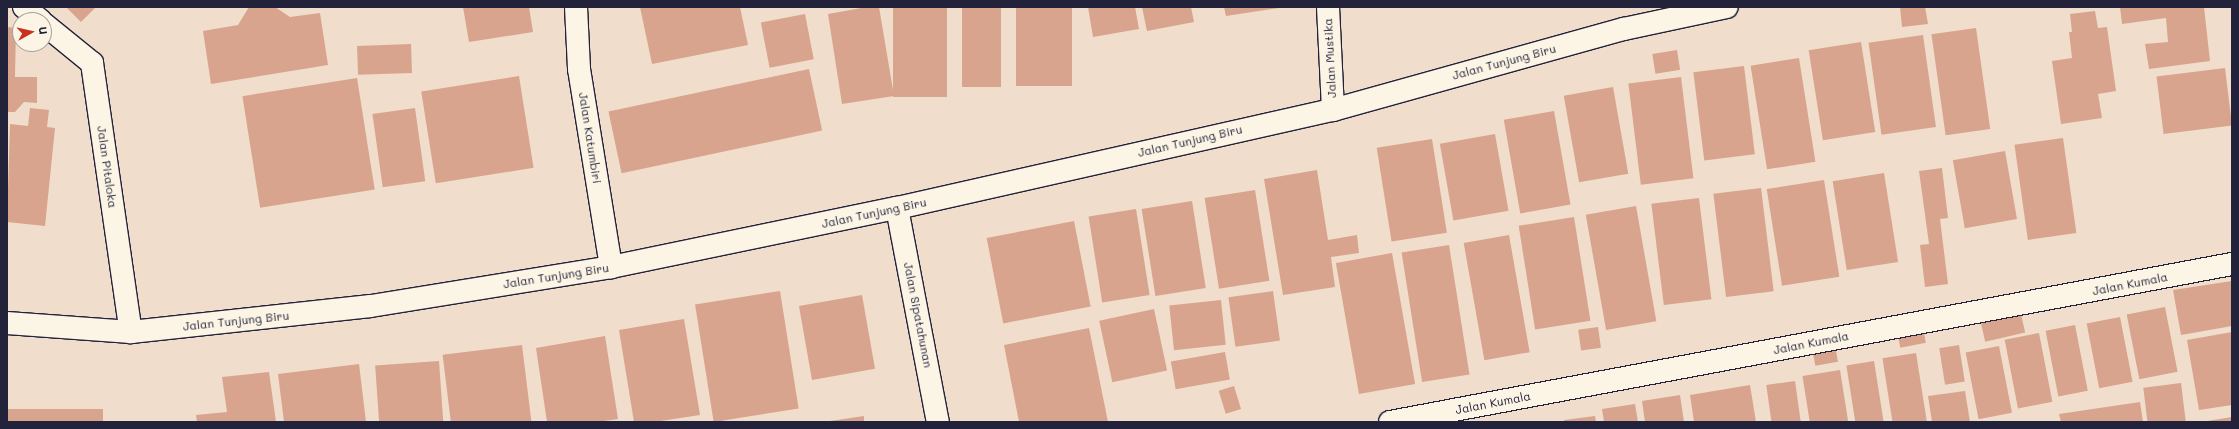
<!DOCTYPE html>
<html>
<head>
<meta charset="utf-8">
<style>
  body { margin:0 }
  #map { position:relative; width:2239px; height:429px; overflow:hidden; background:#f1ddcb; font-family:Mali,sans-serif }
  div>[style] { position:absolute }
  .building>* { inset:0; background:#d8a48d; transform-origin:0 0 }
  .roads { filter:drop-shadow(1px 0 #22223b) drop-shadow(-1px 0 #22223b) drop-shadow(0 1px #22223b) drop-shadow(0 -1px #22223b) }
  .street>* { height:22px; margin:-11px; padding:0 11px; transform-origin:11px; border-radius:11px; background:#fcf5e5 }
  span { translate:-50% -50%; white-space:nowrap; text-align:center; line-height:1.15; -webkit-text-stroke:3px #fcf5e5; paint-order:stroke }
  .street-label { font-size:12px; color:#22223b }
  .frame { position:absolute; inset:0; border:8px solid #22223b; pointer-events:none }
  .north { position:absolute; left:12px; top:12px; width:40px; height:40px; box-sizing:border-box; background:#fcf5e5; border:1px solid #a5a1a1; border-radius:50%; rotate:82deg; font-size:11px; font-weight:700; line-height:16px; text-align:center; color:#22223b }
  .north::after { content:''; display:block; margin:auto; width:14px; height:18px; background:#c8321e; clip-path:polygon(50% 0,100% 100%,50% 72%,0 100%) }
</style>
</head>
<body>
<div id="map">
  <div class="building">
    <i style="clip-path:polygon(66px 7px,96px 7px,81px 22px)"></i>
    <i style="clip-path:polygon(249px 7px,275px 7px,290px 17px,320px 13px,328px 65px,211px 84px,203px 31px,238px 25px)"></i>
    <i style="clip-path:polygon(463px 7px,529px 7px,533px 32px,469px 42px)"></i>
    <i style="clip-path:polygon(640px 7px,740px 7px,748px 45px,652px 64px)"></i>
    <i style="clip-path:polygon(867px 7px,879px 7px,894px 96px,842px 104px,828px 14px)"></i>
    <i style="left:893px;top:7px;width:54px;height:90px"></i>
    <i style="left:962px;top:7px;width:39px;height:80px"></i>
    <i style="left:1016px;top:7px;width:56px;height:79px"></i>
    <i style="clip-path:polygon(1088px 7px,1135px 7px,1139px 29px,1093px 37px)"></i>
    <i style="clip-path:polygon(1142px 7px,1191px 7px,1194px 22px,1147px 31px)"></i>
    <i style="clip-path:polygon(1224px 7px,1279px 7px,1279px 8px,1226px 16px)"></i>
    <i style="clip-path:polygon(1900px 7px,1925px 7px,1928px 24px,1902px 27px)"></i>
    <i style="clip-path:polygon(2120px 7px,2204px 7px,2210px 61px,2149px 69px,2145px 44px,2168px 42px,2166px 18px,2122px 24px)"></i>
    <i style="clip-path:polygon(2095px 11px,2098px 28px,2107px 27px,2116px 91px,2098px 94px,2102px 118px,2061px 124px,2052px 61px,2072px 58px,2069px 32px,2072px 32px,2070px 14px)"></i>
    <i style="left:805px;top:14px;width:46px;height:45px;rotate:79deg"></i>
    <i style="clip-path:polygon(7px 27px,16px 28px,15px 77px,37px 77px,37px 103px,24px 102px,15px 112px,7px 112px)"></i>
    <i style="left:1976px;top:28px;width:102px;height:45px;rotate:82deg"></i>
    <i style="left:1923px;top:35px;width:93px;height:55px;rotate:82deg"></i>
    <i style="left:1861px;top:42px;width:91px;height:53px;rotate:81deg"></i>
    <i style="left:411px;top:44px;width:29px;height:54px;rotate:88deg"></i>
    <i style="left:1677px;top:50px;width:20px;height:25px;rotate:81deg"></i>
    <i style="left:1799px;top:58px;width:105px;height:49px;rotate:81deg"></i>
    <i style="left:1744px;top:66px;width:89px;height:51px;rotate:83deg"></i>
    <i style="left:2225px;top:68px;width:58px;height:69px;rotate:83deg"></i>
    <i style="left:809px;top:69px;width:63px;height:205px;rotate:78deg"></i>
    <i style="left:519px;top:76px;width:93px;height:99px;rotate:81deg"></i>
    <i style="left:1681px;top:77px;width:102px;height:53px;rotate:83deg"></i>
    <i style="left:357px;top:78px;width:113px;height:116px;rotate:81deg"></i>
    <i style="left:1613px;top:87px;width:88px;height:50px;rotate:80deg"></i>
    <i style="clip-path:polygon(30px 108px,49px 110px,47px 127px,55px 128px,45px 226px,7px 222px,10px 124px,28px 126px)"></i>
    <i style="left:415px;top:108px;width:74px;height:43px;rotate:82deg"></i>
    <i style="left:1554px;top:111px;width:95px;height:51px;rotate:80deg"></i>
    <i style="left:1495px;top:134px;width:78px;height:56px;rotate:80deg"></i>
    <i style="left:2063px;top:138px;width:96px;height:49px;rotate:82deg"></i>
    <i style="left:1432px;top:139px;width:95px;height:56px;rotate:81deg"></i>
    <i style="left:2005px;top:151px;width:69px;height:53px;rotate:80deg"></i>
    <i style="clip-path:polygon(1942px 168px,1948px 218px,1940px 219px,1948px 284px,1925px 287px,1920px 245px,1929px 244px,1919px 171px)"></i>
    <i style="clip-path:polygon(1317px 170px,1328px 240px,1357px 235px,1359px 253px,1331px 257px,1335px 287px,1283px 295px,1264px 179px)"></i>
    <i style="left:1884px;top:173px;width:90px;height:52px;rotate:81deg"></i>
    <i style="left:1824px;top:180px;width:98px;height:58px;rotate:81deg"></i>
    <i style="left:1761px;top:188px;width:104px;height:48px;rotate:83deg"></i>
    <i style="left:1255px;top:190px;width:92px;height:51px;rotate:81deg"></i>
    <i style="left:1699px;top:198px;width:102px;height:48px;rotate:83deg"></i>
    <i style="left:1192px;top:201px;width:88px;height:51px;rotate:81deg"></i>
    <i style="left:1636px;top:206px;width:117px;height:51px;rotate:80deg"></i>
    <i style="left:1136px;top:209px;width:87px;height:48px;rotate:81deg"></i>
    <i style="left:1574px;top:217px;width:105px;height:56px;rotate:81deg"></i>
    <i style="left:1074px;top:221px;width:87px;height:89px;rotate:79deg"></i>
    <i style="left:1509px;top:235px;width:119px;height:46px;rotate:80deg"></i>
    <i style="left:1449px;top:245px;width:131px;height:48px;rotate:81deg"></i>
    <i style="left:1392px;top:253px;width:133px;height:57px;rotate:80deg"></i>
    <i style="clip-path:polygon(2232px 281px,2232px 326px,2181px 335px,2173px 290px)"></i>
    <i style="left:780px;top:291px;width:119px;height:86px;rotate:81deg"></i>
    <i style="left:1273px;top:291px;width:50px;height:45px;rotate:82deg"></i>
    <i style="left:862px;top:295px;width:75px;height:64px;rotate:80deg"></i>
    <i style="left:1221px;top:300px;width:45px;height:52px;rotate:84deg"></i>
    <i style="left:2165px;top:307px;width:66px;height:39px;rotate:79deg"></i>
    <i style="left:1154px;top:309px;width:63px;height:56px;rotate:78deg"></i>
    <i style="left:2020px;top:310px;width:23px;height:41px;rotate:77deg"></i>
    <i style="left:2120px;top:317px;width:66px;height:34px;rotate:79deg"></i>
    <i style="clip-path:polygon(684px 319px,700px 415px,654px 422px,634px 422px,619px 330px)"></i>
    <i style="left:2075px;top:325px;width:67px;height:30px;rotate:79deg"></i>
    <i style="left:1598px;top:327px;width:21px;height:20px;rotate:82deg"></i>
    <i style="clip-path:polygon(1089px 328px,1108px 422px,1019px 422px,1004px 345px)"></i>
    <i style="left:1923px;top:328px;width:15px;height:26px;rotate:79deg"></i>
    <i style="clip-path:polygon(2232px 332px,2232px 405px,2199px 410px,2187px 340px)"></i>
    <i style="left:2039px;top:333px;width:70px;height:35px;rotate:79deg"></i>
    <i style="clip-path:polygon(605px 336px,618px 419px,597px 422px,547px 422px,536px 348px)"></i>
    <i style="left:522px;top:345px;width:78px;height:80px;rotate:83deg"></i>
    <i style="left:1835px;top:345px;width:17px;height:23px;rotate:80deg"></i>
    <i style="left:1959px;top:345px;width:37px;height:20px;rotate:81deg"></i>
    <i style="left:1999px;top:346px;width:68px;height:34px;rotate:79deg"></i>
    <i style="left:1225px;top:352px;width:28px;height:55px;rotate:80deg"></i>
    <i style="left:1916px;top:353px;width:70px;height:34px;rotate:81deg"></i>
    <i style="left:439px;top:361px;width:61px;height:64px;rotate:86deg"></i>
    <i style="left:1874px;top:361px;width:62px;height:28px;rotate:81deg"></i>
    <i style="clip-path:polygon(359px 364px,366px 422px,284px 422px,278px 374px)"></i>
    <i style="left:1840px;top:370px;width:53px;height:38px;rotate:81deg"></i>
    <i style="clip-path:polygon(269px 372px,276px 422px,197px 422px,196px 415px,227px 412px,222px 377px)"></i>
    <i style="left:1795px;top:381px;width:41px;height:29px;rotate:82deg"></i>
    <i style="left:2181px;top:383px;width:39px;height:38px;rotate:83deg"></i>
    <i style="clip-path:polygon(1750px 385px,1756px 422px,1694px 422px,1690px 395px)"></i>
    <i style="left:1234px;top:386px;width:24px;height:16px;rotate:73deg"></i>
    <i style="clip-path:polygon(1965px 391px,1970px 422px,1932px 422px,1928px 396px)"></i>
    <i style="clip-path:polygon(1680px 395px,1684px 422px,1645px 422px,1642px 401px)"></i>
    <i style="clip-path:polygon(2140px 402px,2143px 422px,2061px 422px,2059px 414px)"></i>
    <i style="clip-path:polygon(1635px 404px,1638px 422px,1604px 422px,1602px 409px)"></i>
    <i style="left:103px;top:409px;width:13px;height:95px;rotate:90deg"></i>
    <i style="clip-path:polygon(864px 416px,864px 422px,830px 422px,830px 421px)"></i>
    <i style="clip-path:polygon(1595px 416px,1596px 422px,1564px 422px,1564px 420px)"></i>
    <i style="clip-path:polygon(2232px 417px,2232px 422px,2207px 422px,2207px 421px)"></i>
  </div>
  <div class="roads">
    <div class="street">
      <i style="left:24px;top:7px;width:21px;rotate:39deg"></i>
      <i style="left:576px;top:7px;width:62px;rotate:87.2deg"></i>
      <i style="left:579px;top:69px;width:201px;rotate:80.8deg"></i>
      <i style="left:1328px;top:7px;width:103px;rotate:87.2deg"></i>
      <i style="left:44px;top:24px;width:62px;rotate:39.1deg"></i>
      <i style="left:92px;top:63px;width:272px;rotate:81.8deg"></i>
      <i style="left:897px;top:208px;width:218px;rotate:79.2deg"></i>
      <i style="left:7px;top:323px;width:124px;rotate:4.2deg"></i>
      <i style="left:131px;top:332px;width:241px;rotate:-6.2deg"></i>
      <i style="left:371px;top:306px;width:243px;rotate:-9.2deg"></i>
      <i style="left:611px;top:267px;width:292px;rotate:-11.7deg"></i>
      <i style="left:897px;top:208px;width:447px;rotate:-12.7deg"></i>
      <i style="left:1333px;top:110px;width:302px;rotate:-15.6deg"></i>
      <i style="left:1624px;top:29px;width:105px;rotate:-12.1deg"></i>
      <i style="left:1390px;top:422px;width:857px;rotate:-10.63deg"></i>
    </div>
  </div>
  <div class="street-label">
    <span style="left:1330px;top:58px;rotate:-93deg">Jalan Mustika</span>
    <span style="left:1504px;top:62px;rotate:-15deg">Jalan Tunjung Biru</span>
    <span style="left:590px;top:138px;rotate:81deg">Jalan Katumbiri</span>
    <span style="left:1190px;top:141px;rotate:-13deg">Jalan Tunjung Biru</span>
    <span style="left:107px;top:167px;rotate:82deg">Jalan Pitaloka</span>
    <span style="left:874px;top:213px;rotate:-12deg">Jalan Tunjung Biru</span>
    <span style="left:556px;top:276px;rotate:-9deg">Jalan Tunjung Biru</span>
    <span style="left:2130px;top:284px;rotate:-11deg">Jalan Kumala</span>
    <span style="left:918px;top:315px;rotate:79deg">Jalan Sipatahunan</span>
    <span style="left:236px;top:321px;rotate:-6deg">Jalan Tunjung Biru</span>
    <span style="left:1811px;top:343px;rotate:-11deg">Jalan Kumala</span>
    <span style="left:1493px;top:403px;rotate:-11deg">Jalan Kumala</span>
  </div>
  <div class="frame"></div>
  <div class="north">U</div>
</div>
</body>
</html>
